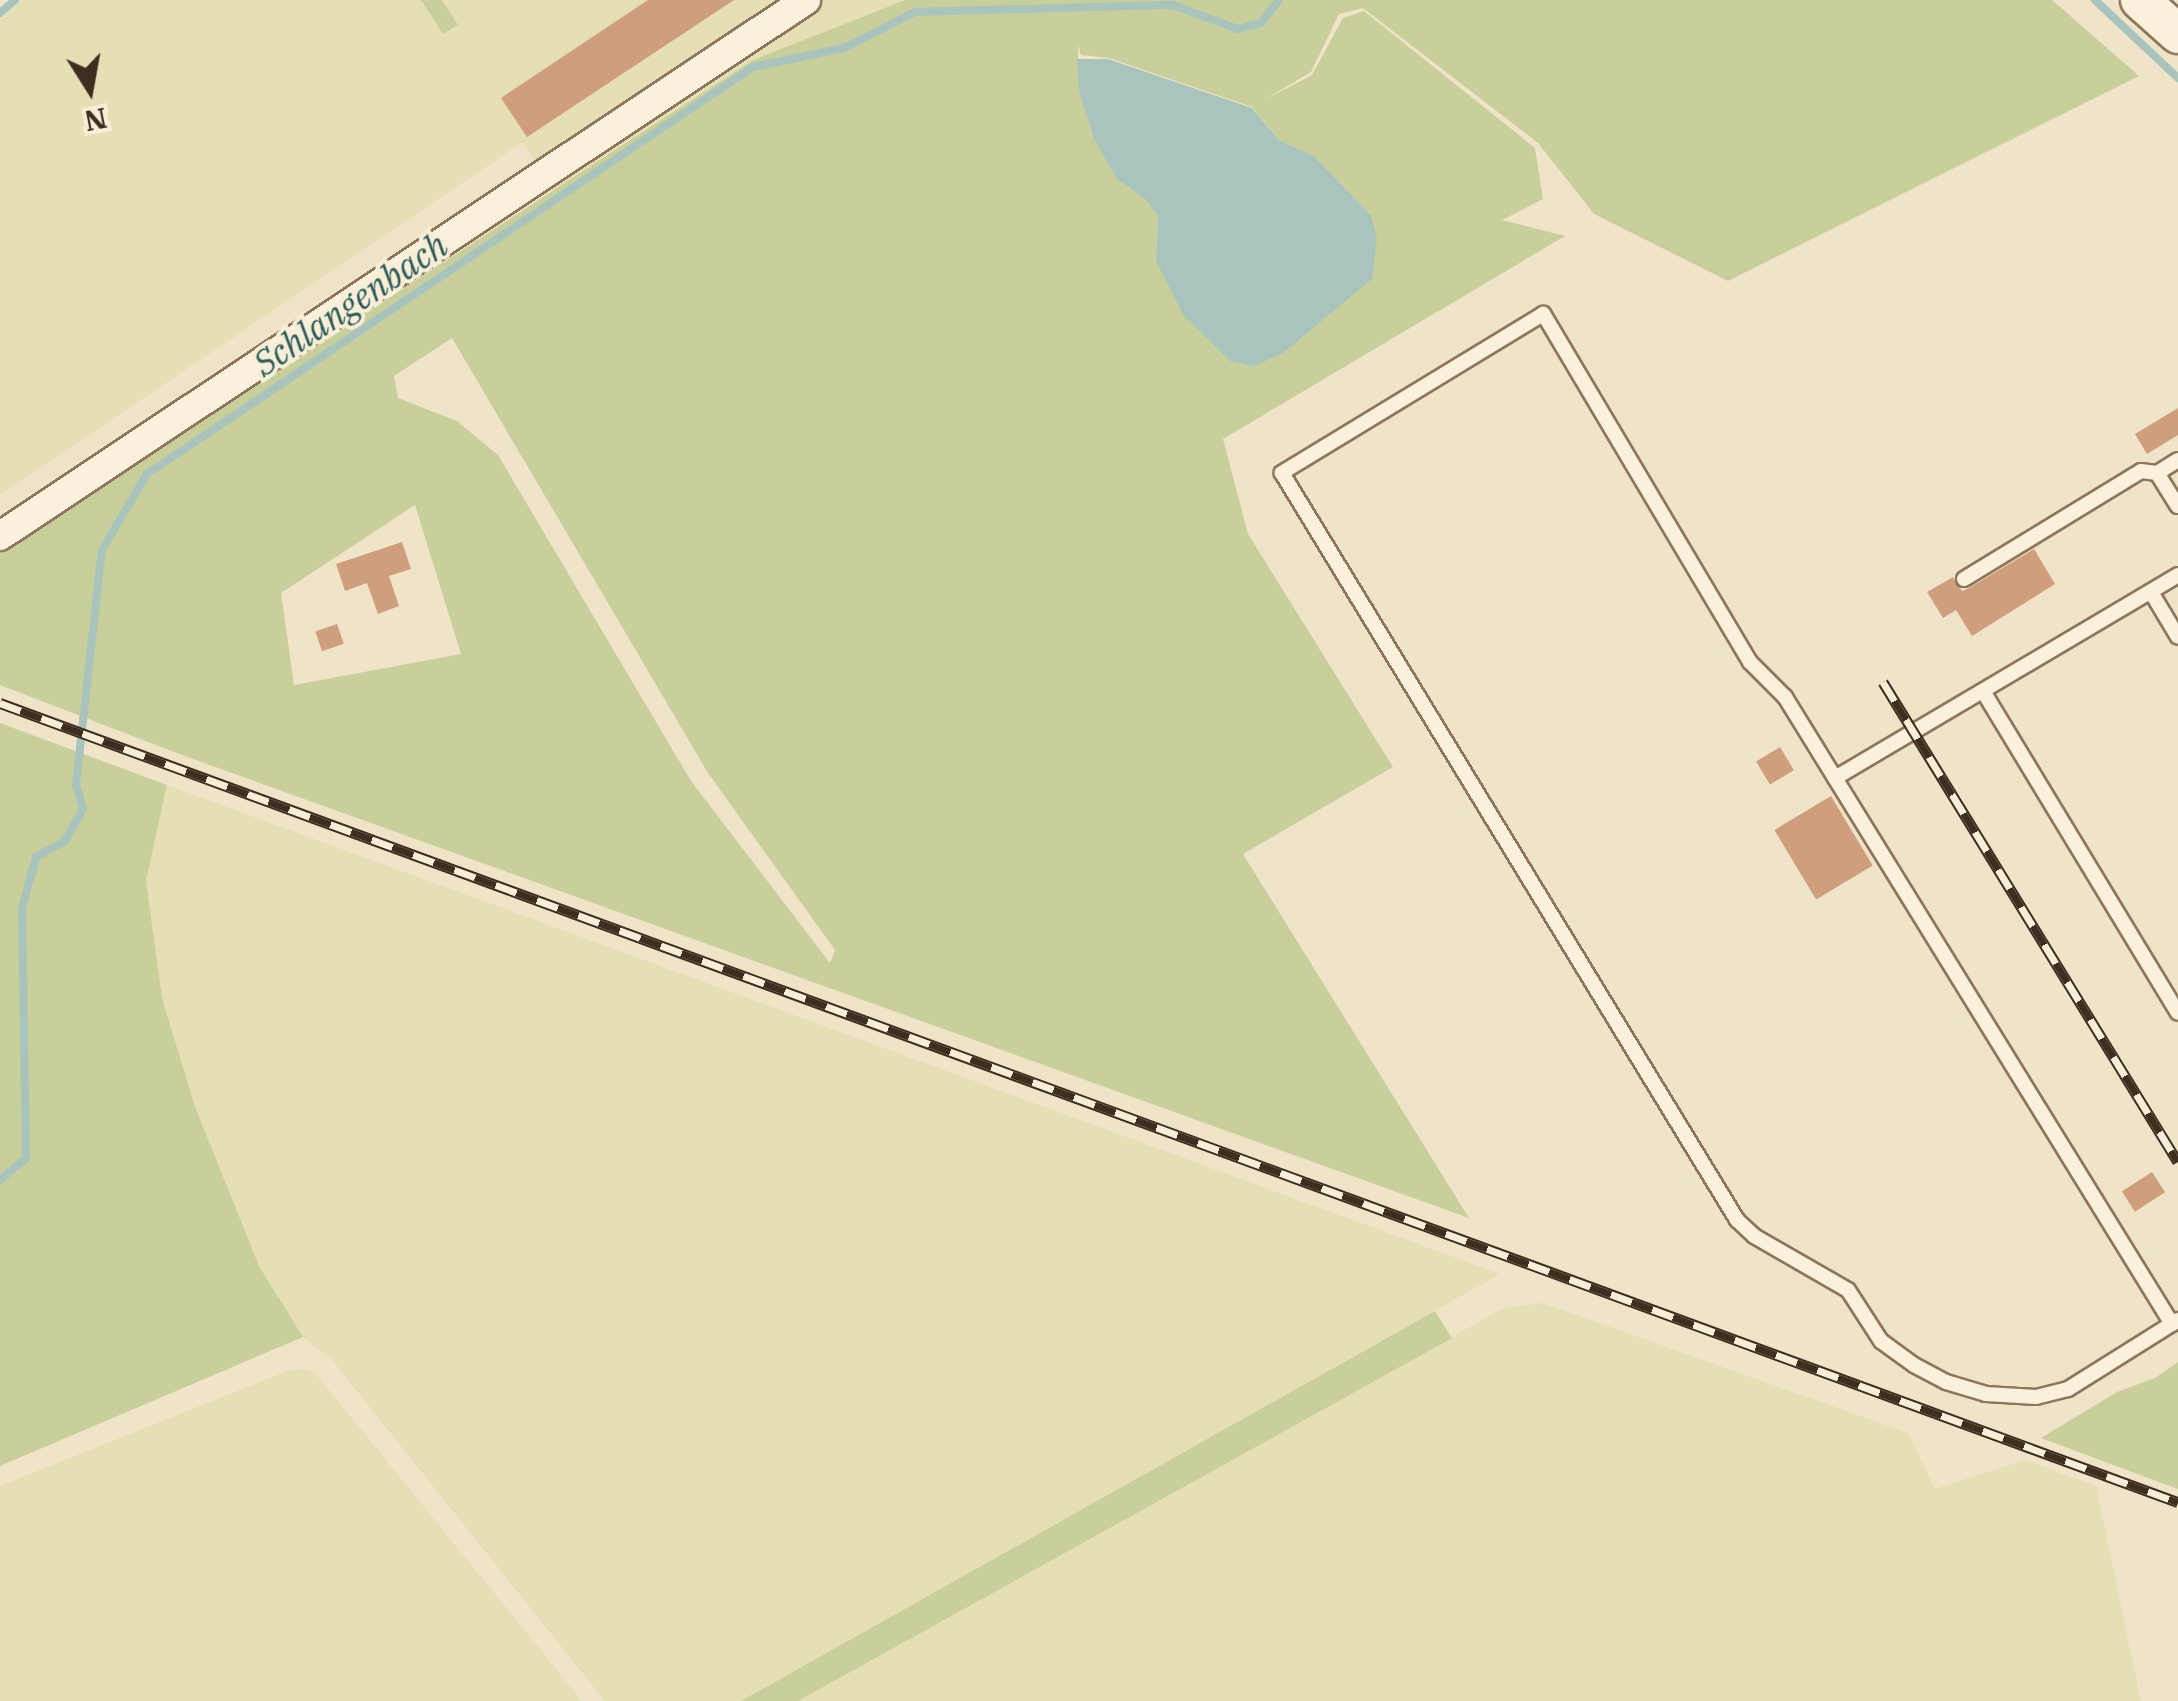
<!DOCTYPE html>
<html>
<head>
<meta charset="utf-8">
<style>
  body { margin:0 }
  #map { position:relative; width:2178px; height:1701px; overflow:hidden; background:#f0e4c8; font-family:"IBM Plex Serif",serif }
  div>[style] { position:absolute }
  .farmland>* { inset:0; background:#e6deb5 }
  .green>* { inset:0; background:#c9cf9b }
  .water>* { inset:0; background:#a9c4bc }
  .stream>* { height:8px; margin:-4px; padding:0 4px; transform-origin:4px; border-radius:4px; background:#a9c4bc }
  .building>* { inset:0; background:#cf9f7d; transform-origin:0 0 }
  .roads { filter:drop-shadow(2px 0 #8d765c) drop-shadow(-2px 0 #8d765c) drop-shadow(0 2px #8d765c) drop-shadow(0 -2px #8d765c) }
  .lane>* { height:14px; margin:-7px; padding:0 7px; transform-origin:7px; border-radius:7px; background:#faf1dc }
  .street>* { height:28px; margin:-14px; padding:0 14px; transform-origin:14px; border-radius:14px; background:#faf1dc }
  .secondary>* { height:38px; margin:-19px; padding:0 19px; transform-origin:19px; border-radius:19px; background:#faf1dc }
  .rail>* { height:11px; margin-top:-5.5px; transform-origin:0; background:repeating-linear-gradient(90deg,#f7eed8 0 22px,#3d2e20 0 44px); box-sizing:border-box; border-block:2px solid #3d2e20 }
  span { translate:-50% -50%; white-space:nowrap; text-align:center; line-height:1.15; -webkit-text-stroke:8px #f7eed8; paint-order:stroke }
  .water-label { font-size:35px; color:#2f5d5a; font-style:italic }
  .north { position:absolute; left:40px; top:40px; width:100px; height:100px; -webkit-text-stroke:8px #f7eed8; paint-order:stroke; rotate:169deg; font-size:28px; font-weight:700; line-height:40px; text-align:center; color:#3d2e20 }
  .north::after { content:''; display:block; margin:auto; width:35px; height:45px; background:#3d2e20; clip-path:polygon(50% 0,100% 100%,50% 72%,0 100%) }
</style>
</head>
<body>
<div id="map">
  <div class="farmland">
    <i style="clip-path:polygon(22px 0,421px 0,443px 34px,458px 25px,442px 0,905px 0,753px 60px,553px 191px,523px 142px,0 495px,0 19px)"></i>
    <i style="clip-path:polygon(167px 785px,1500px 1274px,741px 1701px,605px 1701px,333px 1361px,303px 1337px,259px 1267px,195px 1107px,162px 998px,146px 881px)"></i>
    <i style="clip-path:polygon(1543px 1303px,1908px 1433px,1935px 1489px,2025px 1460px,2096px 1486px,2141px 1701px,798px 1701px,1504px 1308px)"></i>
    <i style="clip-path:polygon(305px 1369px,316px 1374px,582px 1701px,0 1701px,0 1486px,287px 1371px)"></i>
  </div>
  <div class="green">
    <i style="clip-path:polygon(421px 0,442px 0,458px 25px,443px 34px)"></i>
    <i style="clip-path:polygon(evenodd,905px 0,2052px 0,2139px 76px,1728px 281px,1594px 214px,1538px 143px,1363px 8px,1339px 14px,1311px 72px,1264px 100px,1312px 75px,1343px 18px,1364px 11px,1535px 148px,1543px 199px,1502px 220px,1565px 236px,1223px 439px,1248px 534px,1393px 767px,1243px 854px,1469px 1218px,182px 755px,0 685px,0 552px,753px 60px,905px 0,1078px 44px,1081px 55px,1109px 58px,1252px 107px,1279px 140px,1314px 156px,1371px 215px,1156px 261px,1158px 216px,1146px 200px,1117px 179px,1079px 92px,1078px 44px,905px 0,452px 338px,708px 773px,835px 950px,830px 963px,691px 781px,498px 455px,457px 421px,398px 398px,394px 376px,452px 338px,905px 0,415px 505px,461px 654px,294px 685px,281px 593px,415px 505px)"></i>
    <i style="clip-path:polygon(0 723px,167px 785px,146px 881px,162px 998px,195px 1107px,259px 1266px,303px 1337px,0 1466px)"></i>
    <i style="clip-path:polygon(1435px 1311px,1452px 1338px,798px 1701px,741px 1701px)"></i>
    <i style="clip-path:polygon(2178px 1362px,2178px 1489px,2041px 1438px,2117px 1392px,2155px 1378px)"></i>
  </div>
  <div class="water">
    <i style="clip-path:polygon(1077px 59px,1108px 59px,1252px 108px,1279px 140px,1314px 156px,1371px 215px,1377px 239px,1372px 279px,1283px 353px,1254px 366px,1230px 361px,1184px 316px,1156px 261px,1158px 216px,1146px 200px,1117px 179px,1095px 141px,1079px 92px)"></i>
  </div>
  <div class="stream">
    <i style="left:2095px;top:0;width:114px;rotate:43.2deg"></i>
    <i style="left:0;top:13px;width:20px;rotate:-41deg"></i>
    <i style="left:0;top:1180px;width:34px;rotate:-40deg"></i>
    <i style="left:26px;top:1158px;width:249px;rotate:-90.9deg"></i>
    <i style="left:22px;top:909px;width:54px;rotate:-74.9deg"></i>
    <i style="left:36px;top:857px;width:33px;rotate:-29deg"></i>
    <i style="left:65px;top:841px;width:37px;rotate:-61deg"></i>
    <i style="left:83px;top:809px;width:26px;rotate:-106deg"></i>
    <i style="left:76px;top:784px;width:235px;rotate:-83.7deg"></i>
    <i style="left:102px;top:550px;width:88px;rotate:-59.4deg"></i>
    <i style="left:147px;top:474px;width:730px;rotate:-33.89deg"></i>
    <i style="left:753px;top:67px;width:93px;rotate:-11.8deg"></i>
    <i style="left:844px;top:48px;width:80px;rotate:-26.9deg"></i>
    <i style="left:915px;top:12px;width:258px;rotate:-1.6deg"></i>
    <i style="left:1173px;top:5px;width:69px;rotate:20.3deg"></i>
    <i style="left:1238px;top:29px;width:24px;rotate:-15deg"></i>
    <i style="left:1261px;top:23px;width:29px;rotate:-52deg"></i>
  </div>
  <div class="building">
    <i style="clip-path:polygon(648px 0,734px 0,527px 137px,501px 98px)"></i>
    <i style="clip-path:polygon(2178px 408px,2178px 435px,2147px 454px,2135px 434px)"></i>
    <i style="clip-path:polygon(402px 542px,411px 569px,389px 576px,399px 606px,378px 614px,367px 583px,345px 591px,336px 564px)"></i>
    <i style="clip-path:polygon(2034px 549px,2055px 584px,1972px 636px,1956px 610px,1943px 618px,1927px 592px,1953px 577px,1962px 591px,1969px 588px)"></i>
    <i style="left:337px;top:624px;width:21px;height:23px;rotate:71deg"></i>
    <i style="left:1780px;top:747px;width:27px;height:28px;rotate:59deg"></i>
    <i style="left:1831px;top:796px;width:81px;height:66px;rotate:59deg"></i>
    <i style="left:2152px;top:1172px;width:24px;height:36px;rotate:57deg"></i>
  </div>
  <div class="roads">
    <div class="lane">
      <i style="left:2178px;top:460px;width:25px;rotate:148deg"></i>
      <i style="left:2157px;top:473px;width:39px;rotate:58deg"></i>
      <i style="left:1964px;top:579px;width:207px;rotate:-31.4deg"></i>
      <i style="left:2141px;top:471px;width:16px;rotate:7deg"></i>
      <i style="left:2151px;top:592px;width:52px;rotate:59deg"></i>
      <i style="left:1983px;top:691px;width:376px;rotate:58.8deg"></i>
      <i style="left:1835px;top:778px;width:399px;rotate:-30.6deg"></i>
      <i style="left:2172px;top:1324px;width:737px;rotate:-121.68deg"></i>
      <i style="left:1785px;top:697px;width:49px;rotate:-135deg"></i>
      <i style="left:1750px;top:662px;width:405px;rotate:-120.7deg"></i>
      <i style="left:1543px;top:314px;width:306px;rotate:148.7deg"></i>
      <i style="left:1282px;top:473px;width:875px;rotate:58.65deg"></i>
      <i style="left:1737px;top:1220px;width:23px;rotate:43deg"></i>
      <i style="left:1754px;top:1236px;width:108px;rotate:29.9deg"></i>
      <i style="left:1848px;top:1290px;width:61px;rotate:57.1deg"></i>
      <i style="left:1881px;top:1341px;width:41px;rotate:36deg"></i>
      <i style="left:1914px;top:1365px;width:36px;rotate:28deg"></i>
      <i style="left:1946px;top:1382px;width:42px;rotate:16.7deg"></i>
      <i style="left:1986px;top:1394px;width:50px;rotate:3.4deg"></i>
      <i style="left:2036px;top:1397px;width:33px;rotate:-14deg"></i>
      <i style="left:2068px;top:1389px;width:130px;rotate:-32.1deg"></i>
    </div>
    <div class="street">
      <i style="left:0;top:536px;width:968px;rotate:-33.62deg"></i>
    </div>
    <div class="secondary">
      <i style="left:2140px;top:0;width:51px;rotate:41.8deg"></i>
    </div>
  </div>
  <div class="rail">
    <i style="left:1883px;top:682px;width:563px;rotate:58.43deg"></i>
    <i style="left:0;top:703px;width:2320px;rotate:20.15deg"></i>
  </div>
  <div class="water-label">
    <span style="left:350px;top:304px;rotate:-34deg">Schlangenbach</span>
  </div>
  <div class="north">N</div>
</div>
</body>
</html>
